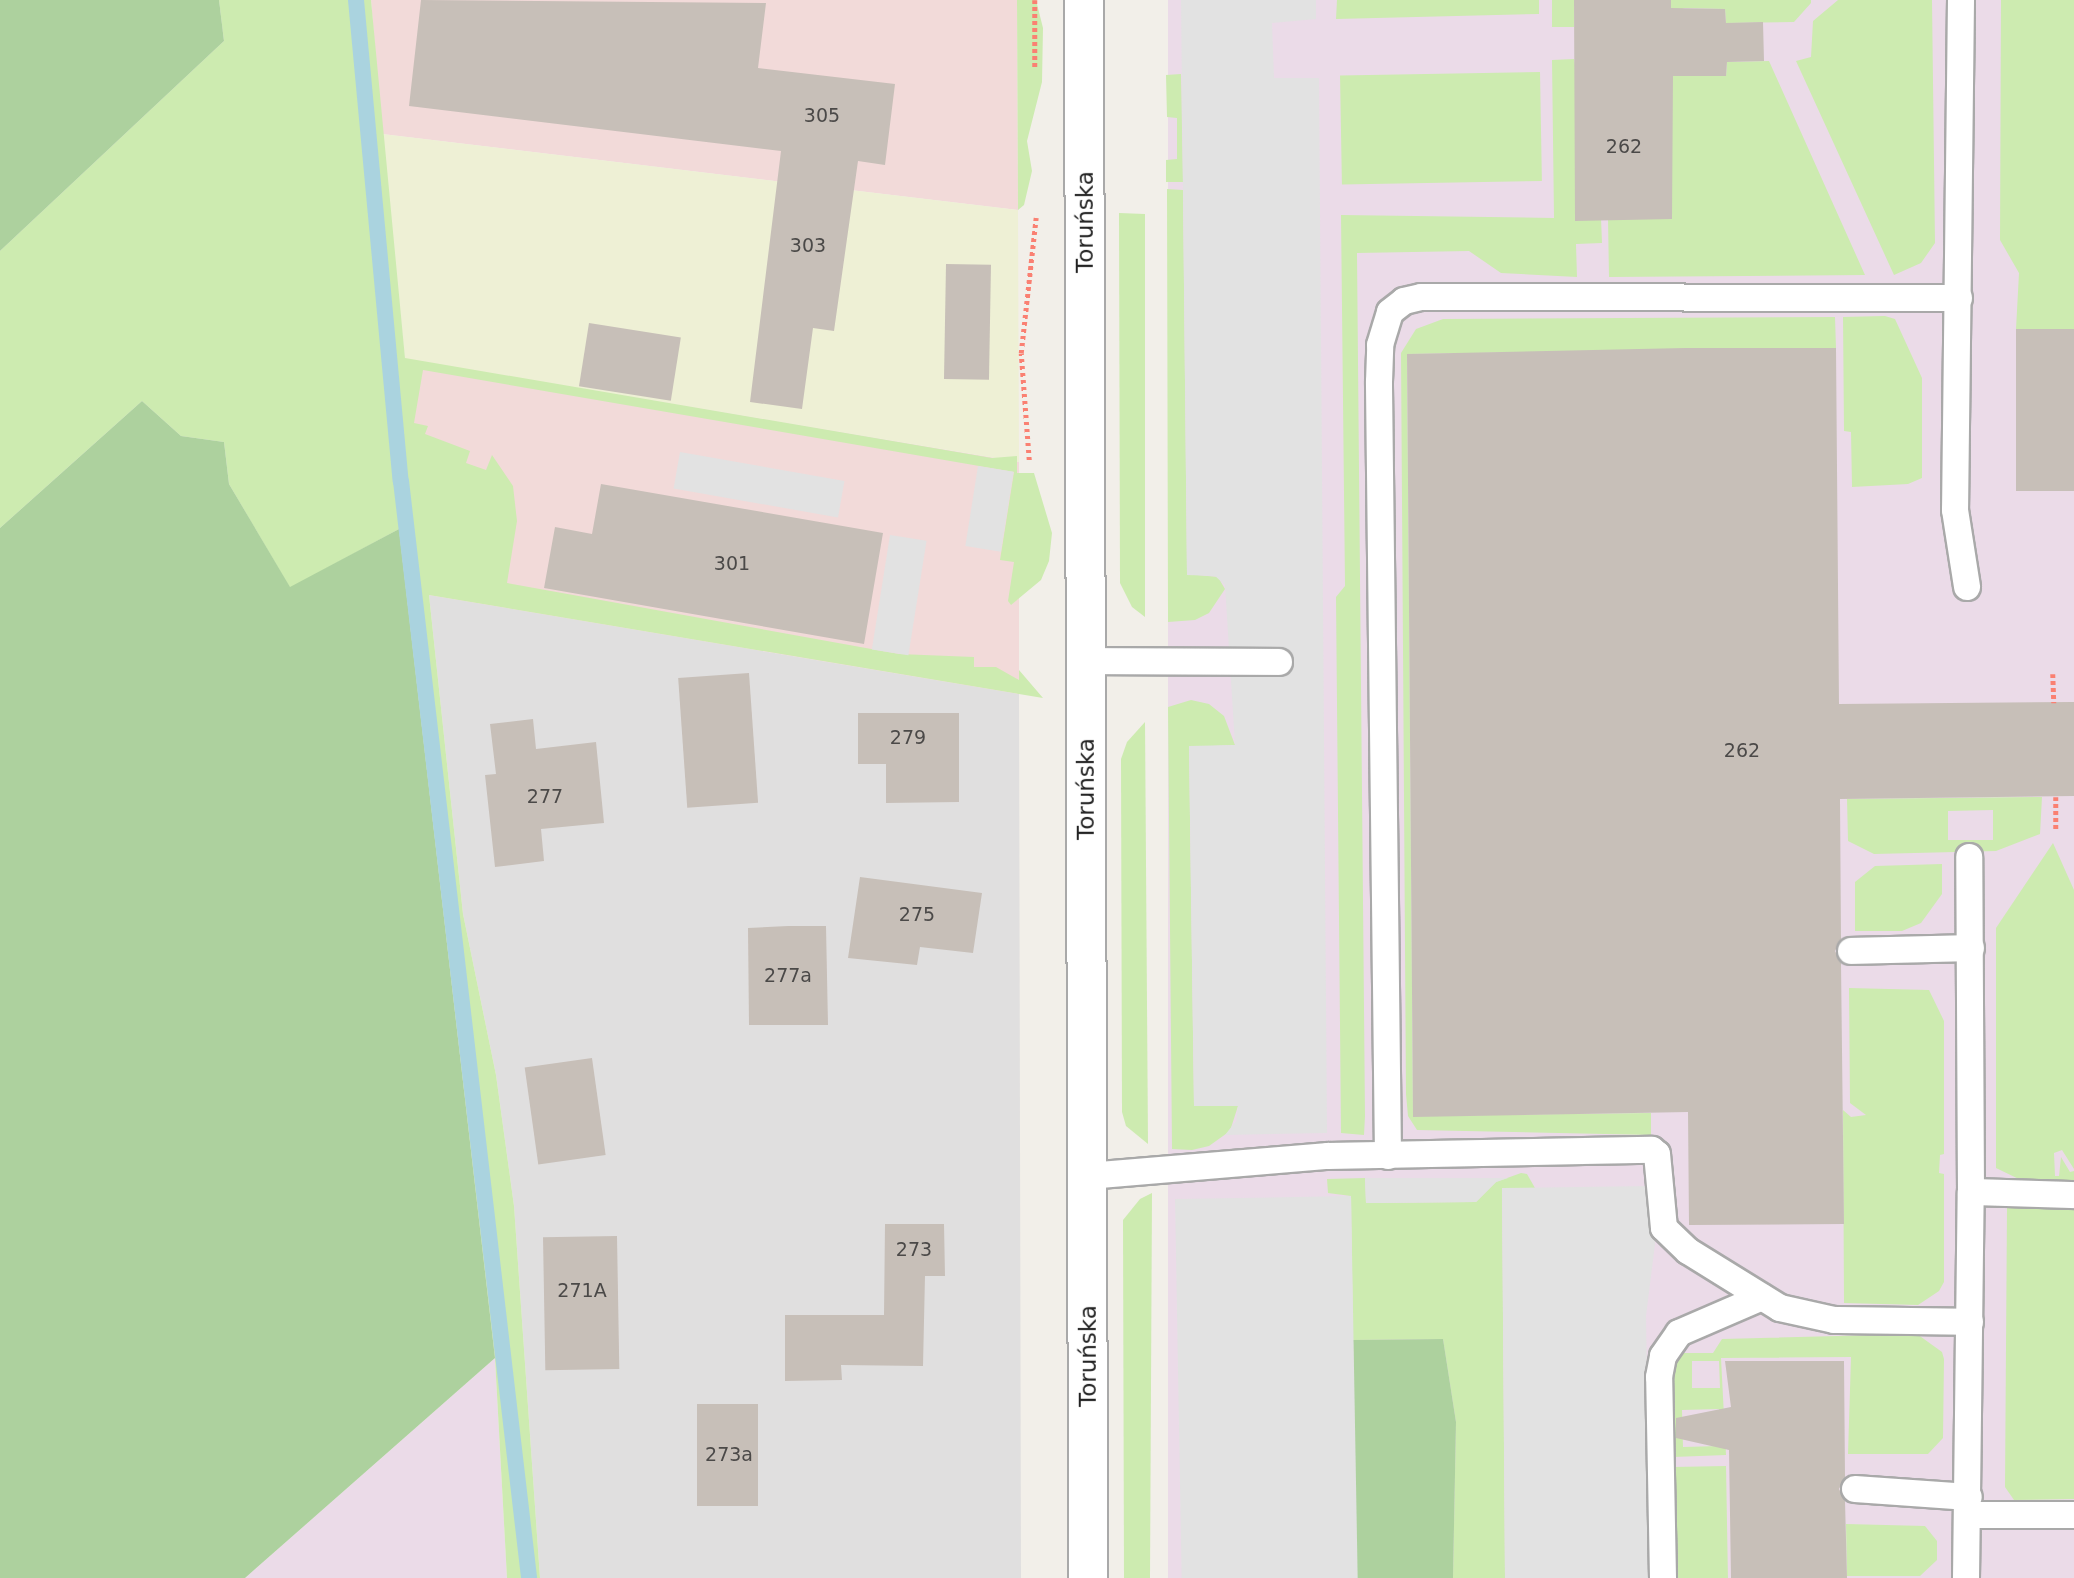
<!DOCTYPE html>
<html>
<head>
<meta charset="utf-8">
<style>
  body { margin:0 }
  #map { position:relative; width:2074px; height:1578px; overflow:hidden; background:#f2efe9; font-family:"DejaVu Sans",sans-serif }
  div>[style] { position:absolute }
  .residential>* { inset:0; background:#e0dfdf }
  .commercial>* { inset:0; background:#f2dad9 }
  .industrial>* { inset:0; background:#ebdbe8; transform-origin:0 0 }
  .farmland>* { inset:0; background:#eef0d5 }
  .grass>* { inset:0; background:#cdebb0; transform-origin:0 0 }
  .forest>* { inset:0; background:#add19e }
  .parking>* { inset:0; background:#e2e2e2; transform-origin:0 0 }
  .stream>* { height:16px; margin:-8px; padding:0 8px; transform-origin:8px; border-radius:8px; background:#aad3df }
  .building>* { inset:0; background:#c7bfb8; transform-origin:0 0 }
  .path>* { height:4.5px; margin-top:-2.25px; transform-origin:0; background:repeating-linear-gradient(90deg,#fa8072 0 3.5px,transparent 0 7px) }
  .roads { filter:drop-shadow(2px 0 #a9a9a9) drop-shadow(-2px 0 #a9a9a9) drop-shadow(0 2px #a9a9a9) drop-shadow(0 -2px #a9a9a9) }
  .service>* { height:26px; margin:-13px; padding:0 13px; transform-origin:13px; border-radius:13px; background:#fff }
  .tertiary>* { height:38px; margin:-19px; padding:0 19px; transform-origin:19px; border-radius:19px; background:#fff }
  span { translate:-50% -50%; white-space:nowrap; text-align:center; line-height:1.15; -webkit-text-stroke:6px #fff; paint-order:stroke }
  .number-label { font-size:19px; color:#4b4948 }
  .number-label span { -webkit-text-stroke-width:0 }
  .street-label { font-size:23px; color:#222 }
</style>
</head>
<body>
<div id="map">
  <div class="residential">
    <i style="clip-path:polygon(429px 595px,1019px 694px,1021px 1578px,540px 1578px,514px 1206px,496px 1075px,463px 914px)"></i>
  </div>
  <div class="commercial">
    <i style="clip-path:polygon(371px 0,1017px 0,1018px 210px,382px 134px)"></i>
    <i style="clip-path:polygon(405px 359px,1019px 462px,1019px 694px,429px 595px)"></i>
  </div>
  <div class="industrial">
    <i style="left:1168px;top:0;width:906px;height:1578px"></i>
    <i style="clip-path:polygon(495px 1358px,507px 1578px,245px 1578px)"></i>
  </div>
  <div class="farmland">
    <i style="clip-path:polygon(382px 134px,1018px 210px,1019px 462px,405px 359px)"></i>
  </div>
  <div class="grass">
    <i style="clip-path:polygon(219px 0,371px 0,405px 358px,992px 458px,1017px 456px,1017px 473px,1034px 473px,1052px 533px,1049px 561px,1041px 580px,1011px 605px,1008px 601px,1014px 562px,1000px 560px,1014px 472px,423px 370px,414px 423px,428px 426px,425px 434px,470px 451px,466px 463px,486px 470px,492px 455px,513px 486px,517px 521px,507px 583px,899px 654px,974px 657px,974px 667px,996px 667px,1019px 680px,1019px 670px,1043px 698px,429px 595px,463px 914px,496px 1075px,514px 1206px,540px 1578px,507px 1578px,495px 1358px,399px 529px,290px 588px,229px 484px,224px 442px,181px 436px,142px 401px,0 528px,0 251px,224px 41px)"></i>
    <i style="clip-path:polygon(1017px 0,1036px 0,1043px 28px,1042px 82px,1027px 141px,1032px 171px,1024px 205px,1018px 210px)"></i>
    <i style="clip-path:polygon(1337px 0,1539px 0,1539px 14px,1336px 19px)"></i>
    <i style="left:1552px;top:0;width:22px;height:27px"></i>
    <i style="clip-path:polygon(1671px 0,1811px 0,1811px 3px,1794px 22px,1726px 23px,1725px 9px,1684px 8px,1671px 16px)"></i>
    <i style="clip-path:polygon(1838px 0,1932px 0,1935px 243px,1921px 263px,1894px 275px,1796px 61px,1811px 57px,1813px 21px)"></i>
    <i style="clip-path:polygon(2001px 0,2074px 0,2074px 329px,2016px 329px,2019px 273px,2000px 240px)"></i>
    <i style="clip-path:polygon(1574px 59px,1601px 218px,1602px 243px,1576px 244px,1577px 277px,1501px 273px,1469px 251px,1357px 253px,1365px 1116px,1364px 1135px,1341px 1133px,1336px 597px,1345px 586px,1341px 215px,1554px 218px,1552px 60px)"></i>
    <i style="clip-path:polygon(1769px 61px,1865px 275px,1609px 277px,1608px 219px,1673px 64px,1685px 76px,1726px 76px,1727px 62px)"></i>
    <i style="left:1540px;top:72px;width:109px;height:200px;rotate:89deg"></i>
    <i style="clip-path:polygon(1181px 74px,1183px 182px,1166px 182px,1166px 160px,1177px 159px,1177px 118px,1167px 117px,1166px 75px)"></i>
    <i style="clip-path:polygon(1167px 189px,1183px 190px,1187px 574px,1218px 577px,1225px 589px,1209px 613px,1195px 620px,1168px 622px)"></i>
    <i style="clip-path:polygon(1119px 213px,1145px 214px,1145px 617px,1132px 607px,1120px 583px)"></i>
    <i style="clip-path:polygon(1885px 316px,1895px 319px,1922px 378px,1922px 478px,1908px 484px,1852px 487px,1851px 432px,1844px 431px,1843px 317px)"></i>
    <i style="clip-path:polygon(1835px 317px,1836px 348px,1407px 354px,1413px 1116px,1651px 1113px,1651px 1135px,1417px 1130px,1408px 1116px,1406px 1094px,1401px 353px,1416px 329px,1443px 319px)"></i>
    <i style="clip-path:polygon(1191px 700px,1209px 704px,1224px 716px,1235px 745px,1189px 747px,1194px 1106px,1238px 1106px,1230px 1131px,1209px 1146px,1192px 1150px,1172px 1149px,1168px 707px)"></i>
    <i style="clip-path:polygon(1145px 722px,1148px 1144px,1126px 1126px,1122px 1112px,1121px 759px,1127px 742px)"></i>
    <i style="clip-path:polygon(evenodd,2042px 797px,2040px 834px,1996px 851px,1874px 854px,1848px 841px,1847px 799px,2042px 797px,1993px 810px,1993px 840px,1948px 840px,1948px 811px,1993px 810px)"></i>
    <i style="clip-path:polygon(2053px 843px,2074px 890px,2074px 1169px,2062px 1150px,2054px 1153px,2055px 1176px,2059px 1176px,2061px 1157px,2070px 1172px,2074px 1171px,2074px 1183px,2025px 1182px,1996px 1168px,1996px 928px)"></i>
    <i style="clip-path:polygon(1942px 864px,1942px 894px,1921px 923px,1902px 931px,1855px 931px,1855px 882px,1875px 866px)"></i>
    <i style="clip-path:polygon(1849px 988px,1929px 990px,1944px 1021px,1944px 1154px,1940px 1155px,1939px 1173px,1944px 1174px,1944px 1282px,1939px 1291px,1918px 1305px,1844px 1303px,1843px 1110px,1851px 1117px,1866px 1115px,1850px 1103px)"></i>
    <i style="clip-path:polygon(1521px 1173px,1527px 1174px,1535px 1188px,1502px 1189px,1505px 1578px,1453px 1578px,1456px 1422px,1443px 1339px,1353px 1340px,1351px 1196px,1328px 1193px,1327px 1179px,1365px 1178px,1366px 1203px,1476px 1202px,1496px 1182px)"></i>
    <i style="clip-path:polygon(1152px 1193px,1150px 1578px,1124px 1578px,1123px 1220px,1140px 1199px)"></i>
    <i style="clip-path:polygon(2025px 1206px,2074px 1207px,2074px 1499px,2014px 1500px,2005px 1487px,2007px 1208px)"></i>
    <i style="clip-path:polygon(evenodd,1917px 1334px,1942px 1352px,1944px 1359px,1943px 1438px,1928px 1454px,1848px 1454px,1851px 1357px,1721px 1358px,1726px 1455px,1673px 1457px,1671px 1365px,1679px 1353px,1713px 1353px,1722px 1339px,1917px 1334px,1692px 1361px,1719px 1361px,1720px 1388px,1692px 1388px,1692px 1361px,1917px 1334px,1719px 1409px,1720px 1446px,1683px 1447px,1682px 1410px,1719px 1409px)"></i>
    <i style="left:1726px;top:1466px;width:112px;height:53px;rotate:89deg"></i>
    <i style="clip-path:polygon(1846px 1524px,1925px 1526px,1937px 1541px,1937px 1560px,1920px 1576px,1847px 1576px)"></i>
  </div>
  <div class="forest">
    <i style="clip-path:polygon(0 0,219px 0,224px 41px,0 251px)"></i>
    <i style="clip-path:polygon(142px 401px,181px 436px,224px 442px,229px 484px,290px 587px,399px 529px,495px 1358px,245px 1578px,0 1578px,0 528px)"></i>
    <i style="clip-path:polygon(1443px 1339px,1456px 1422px,1453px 1578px,1355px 1578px,1353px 1340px)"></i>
  </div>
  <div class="parking">
    <i style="clip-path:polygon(1181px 0,1316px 0,1316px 19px,1272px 23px,1274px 78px,1319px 78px,1327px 1133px,1225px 1135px,1236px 1121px,1238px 1106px,1194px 1106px,1189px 746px,1235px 745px,1225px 585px,1215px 576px,1187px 575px)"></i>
    <i style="left:680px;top:452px;width:167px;height:37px;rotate:10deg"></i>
    <i style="left:978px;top:466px;width:36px;height:81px;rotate:9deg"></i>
    <i style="left:890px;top:535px;width:37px;height:116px;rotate:9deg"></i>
    <i style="clip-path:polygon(1365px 1178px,1508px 1178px,1496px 1182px,1476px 1202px,1380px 1203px,1366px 1203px)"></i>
    <i style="clip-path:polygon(1653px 1186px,1655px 1244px,1646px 1316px,1650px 1578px,1505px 1578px,1502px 1188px)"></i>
    <i style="left:1351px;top:1196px;width:382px;height:176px;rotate:89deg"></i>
  </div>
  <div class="stream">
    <i style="left:356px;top:0;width:483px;rotate:84.7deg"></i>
    <i style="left:401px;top:481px;width:1104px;rotate:83.34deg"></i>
  </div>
  <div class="building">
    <i style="clip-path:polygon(421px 0,766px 3px,758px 68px,895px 84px,885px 165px,858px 161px,834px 331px,813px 328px,802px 409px,750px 402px,781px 151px,409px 106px)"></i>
    <i style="clip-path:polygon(1574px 0,1671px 0,1671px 8px,1725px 9px,1726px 23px,1763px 22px,1764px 61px,1727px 62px,1726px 76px,1673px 76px,1672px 219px,1575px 221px)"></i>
    <i style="left:946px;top:264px;width:45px;height:115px;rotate:1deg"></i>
    <i style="left:589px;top:323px;width:93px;height:64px;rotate:9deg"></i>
    <i style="left:2016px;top:329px;width:58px;height:162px"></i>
    <i style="clip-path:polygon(1685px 348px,1836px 348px,1839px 704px,2074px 702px,2074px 796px,1840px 799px,1841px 939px,1835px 951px,1841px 963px,1844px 1224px,1689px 1225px,1688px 1112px,1413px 1117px,1407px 354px)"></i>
    <i style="clip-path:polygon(601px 484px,883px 533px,864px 644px,544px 588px,555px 527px,592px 534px)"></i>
    <i style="left:749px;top:673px;width:130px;height:71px;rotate:86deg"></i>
    <i style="clip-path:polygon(858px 713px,959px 713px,959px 802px,886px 803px,886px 764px,858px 764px)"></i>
    <i style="clip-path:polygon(533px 719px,536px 749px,596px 742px,604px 823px,541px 829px,544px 861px,495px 867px,485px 775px,496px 774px,490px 724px)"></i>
    <i style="clip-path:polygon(860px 877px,982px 893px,973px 953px,920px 947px,917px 965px,848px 958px)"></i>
    <i style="clip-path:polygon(788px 926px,826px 926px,828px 1025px,749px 1025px,748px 928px)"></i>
    <i style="left:592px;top:1058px;width:98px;height:68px;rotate:82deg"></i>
    <i style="clip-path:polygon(885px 1224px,944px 1224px,945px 1276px,925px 1276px,923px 1366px,841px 1365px,842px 1380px,785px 1381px,785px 1315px,884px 1315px)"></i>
    <i style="left:617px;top:1236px;width:133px;height:74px;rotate:89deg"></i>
    <i style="clip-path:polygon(1725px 1361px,1844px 1361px,1845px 1477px,1839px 1489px,1845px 1501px,1847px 1578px,1731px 1578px,1729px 1450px,1676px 1438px,1676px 1418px,1731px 1407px)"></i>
    <i style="left:697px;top:1404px;width:61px;height:102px"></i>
  </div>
  <div class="path">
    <i style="left:1035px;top:0;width:69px;rotate:90deg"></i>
    <i style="left:1029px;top:460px;width:107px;rotate:-94.3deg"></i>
    <i style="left:1021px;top:353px;width:136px;rotate:-83.7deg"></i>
    <i style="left:2053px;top:674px;width:29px;rotate:88deg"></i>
    <i style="left:2056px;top:797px;width:32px;rotate:90deg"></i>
  </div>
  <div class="roads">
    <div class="service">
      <i style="left:1961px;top:0;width:510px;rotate:90.67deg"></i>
      <i style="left:1955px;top:510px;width:78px;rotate:81.1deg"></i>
      <i style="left:1086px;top:661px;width:193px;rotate:0.3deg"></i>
      <i style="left:1851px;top:951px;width:120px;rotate:-1.4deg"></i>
      <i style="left:1388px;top:1156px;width:774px;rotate:-90.67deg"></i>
      <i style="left:1379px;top:382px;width:37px;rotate:-88deg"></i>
      <i style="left:1380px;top:345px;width:34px;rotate:-73deg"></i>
      <i style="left:1390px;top:312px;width:18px;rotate:-38deg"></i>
      <i style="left:1404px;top:301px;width:17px;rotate:-13deg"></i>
      <i style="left:1421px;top:297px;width:538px;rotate:0.11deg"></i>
      <i style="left:1088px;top:1176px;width:241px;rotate:-4.8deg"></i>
      <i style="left:1328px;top:1156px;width:324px;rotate:-1.1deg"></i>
      <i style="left:1652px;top:1150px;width:6px;rotate:39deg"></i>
      <i style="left:1657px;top:1154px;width:74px;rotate:84.6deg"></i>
      <i style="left:1664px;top:1228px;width:33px;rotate:44deg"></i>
      <i style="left:1688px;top:1251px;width:108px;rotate:31.8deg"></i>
      <i style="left:1780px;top:1308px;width:55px;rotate:12.5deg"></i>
      <i style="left:1834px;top:1320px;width:136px;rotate:0.8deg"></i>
      <i style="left:1971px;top:1192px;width:103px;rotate:1.7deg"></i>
      <i style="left:1855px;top:1489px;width:114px;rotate:4deg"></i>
      <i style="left:1968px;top:1515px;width:106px"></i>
      <i style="left:1663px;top:1578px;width:201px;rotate:-91.1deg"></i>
      <i style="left:1659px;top:1377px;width:21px;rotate:-79deg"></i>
      <i style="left:1663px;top:1356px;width:28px;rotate:-55deg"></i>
      <i style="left:1679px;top:1333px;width:90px;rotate:-23.4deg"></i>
      <i style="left:1966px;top:1578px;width:386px;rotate:-89.3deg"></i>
      <i style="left:1971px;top:1192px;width:335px;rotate:-90.3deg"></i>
    </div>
    <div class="tertiary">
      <i style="left:1084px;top:0;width:1578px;rotate:89.85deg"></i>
    </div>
  </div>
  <div class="number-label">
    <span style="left:822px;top:116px">305</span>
    <span style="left:1624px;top:147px">262</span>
    <span style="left:808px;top:246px">303</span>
    <span style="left:732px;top:564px">301</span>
    <span style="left:908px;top:738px">279</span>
    <span style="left:1742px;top:751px">262</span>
    <span style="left:545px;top:797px">277</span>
    <span style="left:917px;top:915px">275</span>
    <span style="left:788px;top:976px">277a</span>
    <span style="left:914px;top:1250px">273</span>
    <span style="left:582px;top:1291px">271A</span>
    <span style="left:729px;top:1455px">273a</span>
  </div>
  <div class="street-label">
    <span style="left:1085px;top:222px;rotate:-90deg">Toruńska</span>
    <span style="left:1086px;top:789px;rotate:-90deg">Toruńska</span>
    <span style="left:1088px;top:1356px;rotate:-90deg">Toruńska</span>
  </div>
</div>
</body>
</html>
